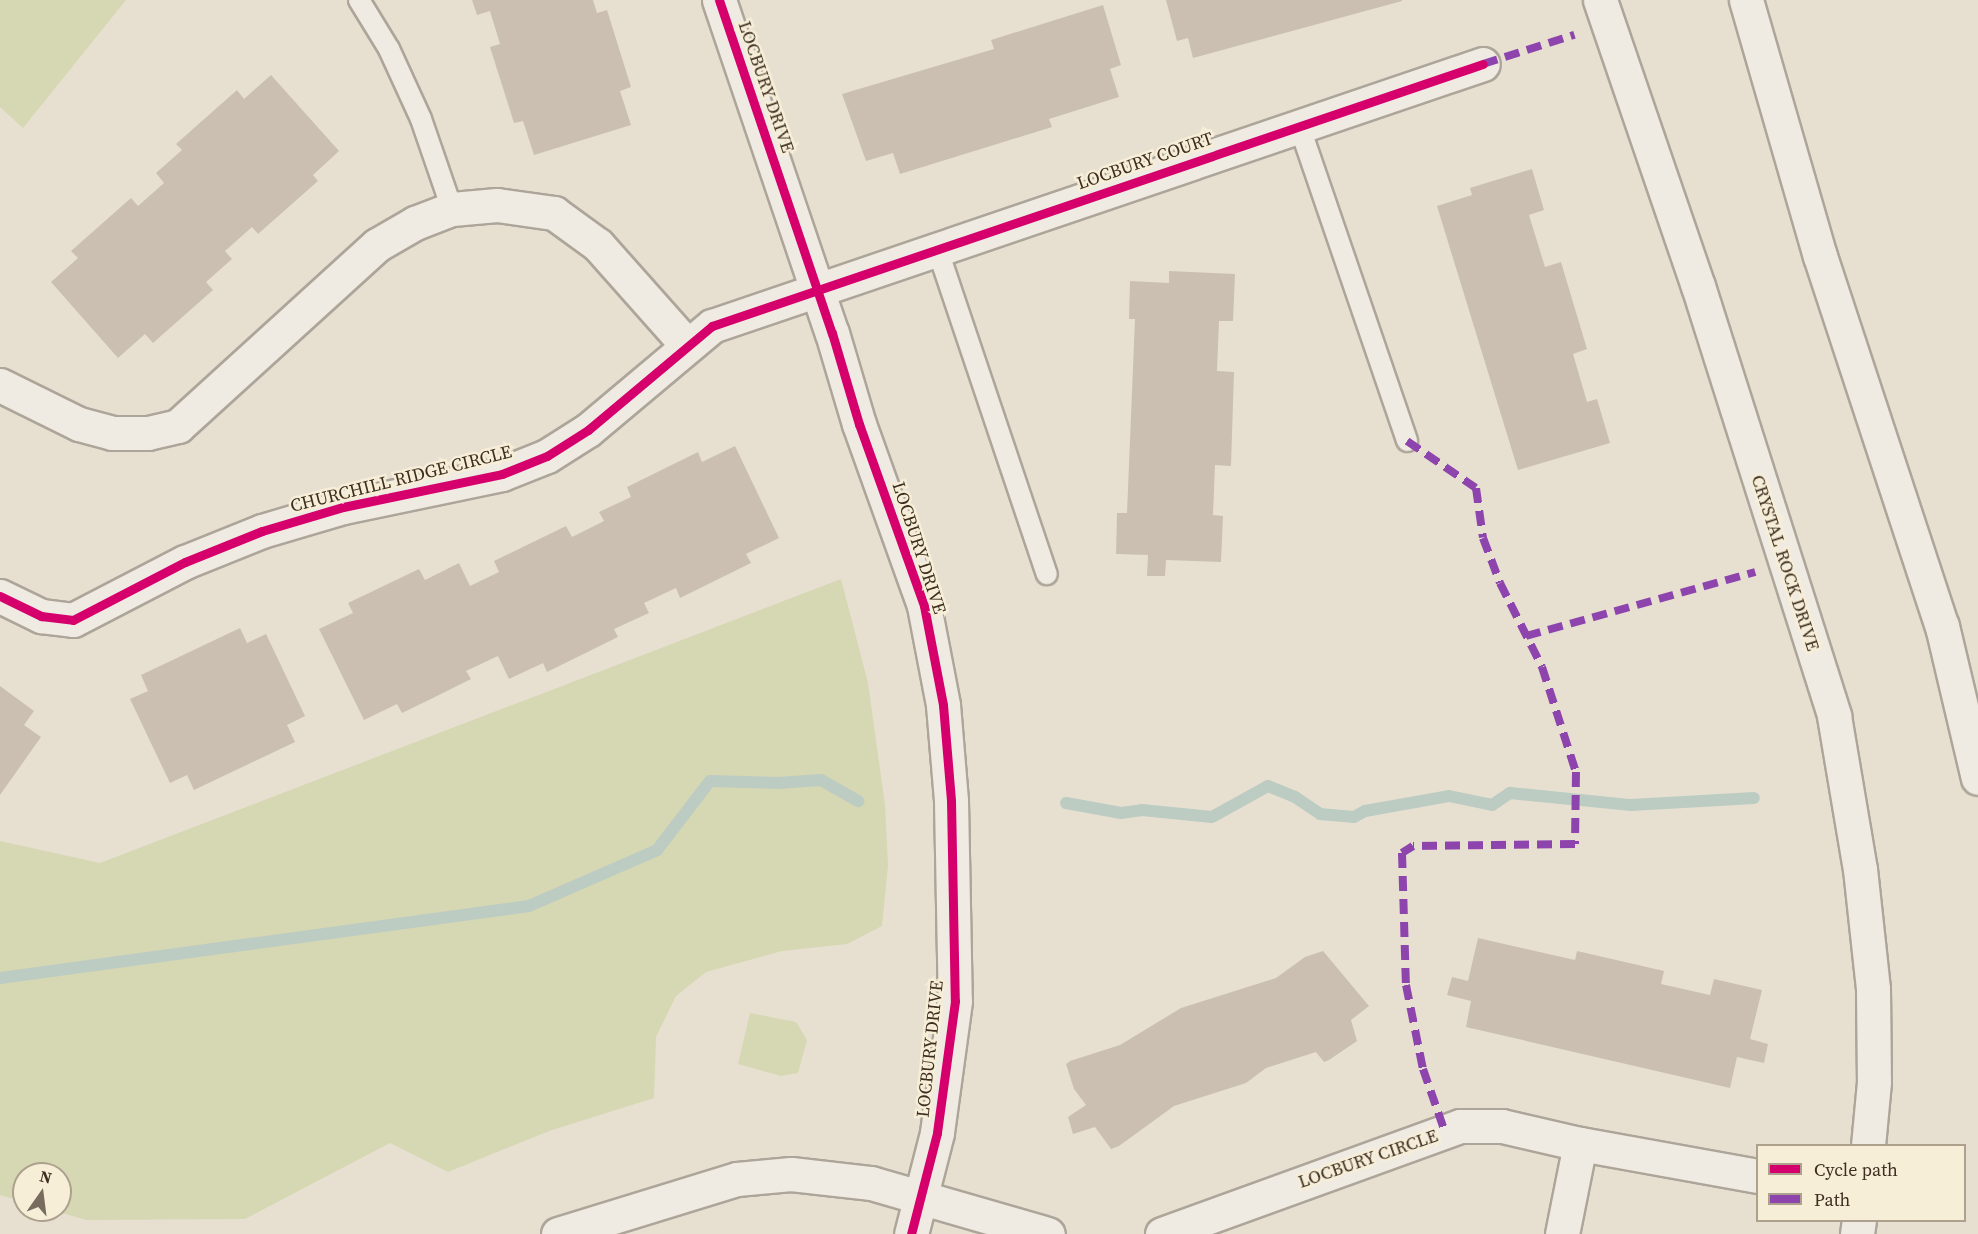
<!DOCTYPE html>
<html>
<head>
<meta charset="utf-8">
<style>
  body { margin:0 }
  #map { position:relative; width:1978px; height:1234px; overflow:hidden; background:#e7e0d1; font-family:"Source Serif 4",serif }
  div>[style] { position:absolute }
  .green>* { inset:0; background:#d6d7b3 }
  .stream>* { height:12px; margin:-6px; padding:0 6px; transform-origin:6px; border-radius:6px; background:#bcccc2 }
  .building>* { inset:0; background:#cbbfb2 }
  .roads { filter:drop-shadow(2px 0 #ada599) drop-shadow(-2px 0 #ada599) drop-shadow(0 2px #ada599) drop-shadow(0 -2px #ada599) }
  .lane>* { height:20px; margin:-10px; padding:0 10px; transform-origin:10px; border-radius:10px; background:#efebe3 }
  .street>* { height:33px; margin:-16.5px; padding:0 16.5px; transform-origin:16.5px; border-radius:16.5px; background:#efebe3 }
  .secondary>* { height:33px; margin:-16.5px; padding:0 16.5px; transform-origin:16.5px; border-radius:16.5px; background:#efebe3 }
  .quiet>* { height:8px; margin-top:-4px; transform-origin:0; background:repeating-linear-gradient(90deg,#8e44ad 0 15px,transparent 0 23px) }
  .cycleway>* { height:9px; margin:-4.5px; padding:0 4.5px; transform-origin:4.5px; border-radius:4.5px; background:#d6006c }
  span { translate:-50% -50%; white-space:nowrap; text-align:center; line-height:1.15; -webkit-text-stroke:5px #f7eed8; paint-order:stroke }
  .street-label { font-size:18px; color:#3d2e20 }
  .legend { position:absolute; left:1756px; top:1144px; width:210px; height:78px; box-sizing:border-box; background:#f7eed8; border:2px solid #ada18e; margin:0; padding:8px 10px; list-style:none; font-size:18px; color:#3d2e20 }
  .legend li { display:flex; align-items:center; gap:12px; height:30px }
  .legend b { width:30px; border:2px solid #ada18e }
  .north { position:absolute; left:12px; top:1162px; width:60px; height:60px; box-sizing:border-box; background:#f7eed8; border:2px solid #ada18e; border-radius:50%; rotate:14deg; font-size:16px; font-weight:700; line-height:24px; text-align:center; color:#3d2e20 }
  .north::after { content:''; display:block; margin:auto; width:21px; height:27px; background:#786c5e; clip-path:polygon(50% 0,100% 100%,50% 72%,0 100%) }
</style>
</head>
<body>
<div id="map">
  <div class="green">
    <i style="clip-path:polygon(0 0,126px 0,23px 128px,0 107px)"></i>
    <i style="clip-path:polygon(841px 579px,868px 683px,885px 805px,888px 865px,882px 926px,847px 944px,782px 951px,706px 972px,676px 996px,656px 1037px,654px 1098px,549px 1131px,448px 1172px,390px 1143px,245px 1219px,86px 1220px,52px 1210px,60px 1210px,60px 1174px,24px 1174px,24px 1202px,0 1195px,0 841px,100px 863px)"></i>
    <i style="clip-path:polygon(750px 1013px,796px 1022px,807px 1040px,798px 1073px,781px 1076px,738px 1064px)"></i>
  </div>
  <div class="stream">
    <i style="left:1066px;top:803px;width:56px;rotate:10.3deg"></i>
    <i style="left:1121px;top:813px;width:21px;rotate:-8deg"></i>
    <i style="left:1142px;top:810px;width:70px;rotate:5.7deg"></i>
    <i style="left:1212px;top:817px;width:64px;rotate:-29deg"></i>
    <i style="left:1268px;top:786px;width:29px;rotate:22deg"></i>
    <i style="left:1295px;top:797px;width:30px;rotate:34deg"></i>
    <i style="left:1320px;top:814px;width:34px;rotate:5deg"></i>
    <i style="left:1354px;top:817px;width:13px;rotate:-29deg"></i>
    <i style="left:1365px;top:811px;width:85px;rotate:-10.1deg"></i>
    <i style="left:1449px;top:796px;width:44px;rotate:11.8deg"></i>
    <i style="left:1492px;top:805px;width:22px;rotate:-34deg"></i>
    <i style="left:1510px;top:793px;width:122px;rotate:5.7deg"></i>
    <i style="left:1631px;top:805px;width:123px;rotate:-3.3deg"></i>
    <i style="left:0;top:978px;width:534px;rotate:-7.75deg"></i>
    <i style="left:529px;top:906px;width:140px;rotate:-23.6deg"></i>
    <i style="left:657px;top:850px;width:87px;rotate:-52.5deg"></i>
    <i style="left:710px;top:781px;width:68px;rotate:1.7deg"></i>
    <i style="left:778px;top:783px;width:43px;rotate:-4deg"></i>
    <i style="left:821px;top:780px;width:43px;rotate:29.6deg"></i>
  </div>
  <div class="building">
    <i style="clip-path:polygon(472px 0,593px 0,597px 13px,607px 10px,631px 87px,620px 91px,631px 125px,534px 155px,523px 121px,514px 123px,490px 47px,500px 44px,490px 11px,477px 15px)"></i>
    <i style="clip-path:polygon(1166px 0,1402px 0,1402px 1px,1193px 58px,1188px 38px,1177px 41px)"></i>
    <i style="clip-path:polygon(1103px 5px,1121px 65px,1110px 69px,1119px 97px,1049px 119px,1052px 127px,900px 174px,893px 153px,866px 161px,842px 94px,994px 49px,991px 40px)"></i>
    <i style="clip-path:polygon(271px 75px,339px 151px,313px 175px,318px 181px,258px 234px,252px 227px,225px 251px,232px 259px,206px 282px,213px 290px,153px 343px,145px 334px,118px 358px,51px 282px,78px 258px,71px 251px,131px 198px,138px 206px,164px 183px,156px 173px,182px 150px,176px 144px,237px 90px,244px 99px)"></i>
    <i style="clip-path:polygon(1532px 169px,1544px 210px,1529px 215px,1545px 267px,1561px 262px,1587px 349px,1573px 354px,1587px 402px,1597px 399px,1610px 443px,1518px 470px,1437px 206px,1472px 195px,1470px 188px)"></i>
    <i style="clip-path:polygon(1169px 271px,1235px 274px,1233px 321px,1219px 321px,1217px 371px,1234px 372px,1231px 466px,1215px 465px,1213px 515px,1223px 516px,1221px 562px,1166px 560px,1165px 576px,1147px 576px,1148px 555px,1116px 554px,1117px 513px,1127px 513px,1135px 319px,1129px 319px,1130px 281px,1169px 283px)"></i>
    <i style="clip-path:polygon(735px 446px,779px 538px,746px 554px,751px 563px,680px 598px,676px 588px,644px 603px,649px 613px,614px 629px,618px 637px,547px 672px,543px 663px,509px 679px,498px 656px,466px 671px,471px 679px,437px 696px,402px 713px,397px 704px,364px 720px,319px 629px,353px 613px,348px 603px,419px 569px,425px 580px,459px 563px,470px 586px,499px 572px,494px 561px,566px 526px,572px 537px,604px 521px,599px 512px,631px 497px,627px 487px,698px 452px,702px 462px)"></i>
    <i style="clip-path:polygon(240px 628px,247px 643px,266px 634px,305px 716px,287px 725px,295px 742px,194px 790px,187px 775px,170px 783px,130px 699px,148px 691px,141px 675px)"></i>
    <i style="clip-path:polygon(0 686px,34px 711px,24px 725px,41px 737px,0 795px)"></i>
    <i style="clip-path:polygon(1478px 938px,1575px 960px,1577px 951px,1664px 971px,1661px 984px,1710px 995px,1714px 979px,1762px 990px,1750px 1039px,1768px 1044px,1764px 1063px,1737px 1057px,1730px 1088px,1466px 1027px,1471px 1001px,1447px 995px,1452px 977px,1468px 981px)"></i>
    <i style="clip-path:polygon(1323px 951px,1369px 1006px,1351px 1020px,1357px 1041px,1329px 1060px,1324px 1062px,1316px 1052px,1266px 1068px,1246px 1083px,1174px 1106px,1119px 1146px,1111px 1149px,1095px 1127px,1073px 1134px,1068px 1117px,1086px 1105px,1074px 1089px,1066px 1064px,1070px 1061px,1120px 1045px,1181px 1008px,1276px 978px,1305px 957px)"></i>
  </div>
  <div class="roads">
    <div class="lane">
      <i style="left:359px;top:0;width:57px;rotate:58.5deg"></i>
      <i style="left:389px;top:49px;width:77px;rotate:65.4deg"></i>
      <i style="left:421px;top:119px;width:95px;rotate:71deg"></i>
      <i style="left:1299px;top:125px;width:334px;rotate:71.1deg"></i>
      <i style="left:938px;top:251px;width:341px;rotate:71.4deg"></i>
    </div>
    <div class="street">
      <i style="left:0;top:385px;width:88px;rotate:26.3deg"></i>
      <i style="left:79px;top:424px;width:34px;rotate:15deg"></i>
      <i style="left:112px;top:433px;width:36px"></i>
      <i style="left:148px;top:433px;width:31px;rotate:-13deg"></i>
      <i style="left:178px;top:426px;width:269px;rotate:-42.3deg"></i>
      <i style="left:377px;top:245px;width:44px;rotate:-30.1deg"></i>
      <i style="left:415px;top:223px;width:40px;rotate:-21deg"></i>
      <i style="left:452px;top:209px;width:45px;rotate:-5.1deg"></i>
      <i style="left:497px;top:205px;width:58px;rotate:8deg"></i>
      <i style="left:554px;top:213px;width:54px;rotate:36deg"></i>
      <i style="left:598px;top:245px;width:132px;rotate:48.4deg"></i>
      <i style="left:0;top:596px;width:46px;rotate:26deg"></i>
      <i style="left:41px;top:616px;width:32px;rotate:7deg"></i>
      <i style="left:73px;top:620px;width:126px;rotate:-27.4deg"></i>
      <i style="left:185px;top:562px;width:83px;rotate:-21.9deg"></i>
      <i style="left:262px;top:531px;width:84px;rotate:-16.5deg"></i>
      <i style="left:343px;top:507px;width:162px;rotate:-11.7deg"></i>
      <i style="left:502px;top:474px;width:48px;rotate:-21.8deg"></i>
      <i style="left:547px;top:456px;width:49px;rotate:-32.4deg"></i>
      <i style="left:588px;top:430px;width:162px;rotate:-40deg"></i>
      <i style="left:712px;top:326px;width:814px;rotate:-18.77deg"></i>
      <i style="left:1580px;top:1144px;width:181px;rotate:10.2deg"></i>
      <i style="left:558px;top:1234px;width:187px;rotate:-17.1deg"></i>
      <i style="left:737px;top:1179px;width:54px;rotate:-5.3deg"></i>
      <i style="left:791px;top:1174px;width:81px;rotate:6.4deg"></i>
      <i style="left:871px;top:1183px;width:184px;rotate:16.1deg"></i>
      <i style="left:1162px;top:1234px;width:317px;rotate:-19.9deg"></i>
      <i style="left:1460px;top:1126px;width:42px"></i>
      <i style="left:1502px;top:1126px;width:80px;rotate:13deg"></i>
      <i style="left:1580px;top:1144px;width:92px;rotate:101.3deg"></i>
    </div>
    <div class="secondary">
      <i style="left:719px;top:0;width:352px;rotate:71.3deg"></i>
      <i style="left:832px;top:333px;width:95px;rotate:73.5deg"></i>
      <i style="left:859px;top:424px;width:193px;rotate:70.3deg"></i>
      <i style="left:924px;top:606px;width:101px;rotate:79.1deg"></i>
      <i style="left:943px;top:705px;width:96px;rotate:85.2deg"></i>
      <i style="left:951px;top:801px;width:200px;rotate:88.9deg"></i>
      <i style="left:955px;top:1001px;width:133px;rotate:97.8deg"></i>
      <i style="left:937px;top:1133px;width:104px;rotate:104.4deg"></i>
      <i style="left:1600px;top:0;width:302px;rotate:71.1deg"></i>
      <i style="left:1698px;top:286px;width:451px;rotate:72.4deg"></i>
      <i style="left:1834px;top:716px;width:155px;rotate:80.4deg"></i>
      <i style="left:1860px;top:869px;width:121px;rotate:83.8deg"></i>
      <i style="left:1873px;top:989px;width:93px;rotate:89.4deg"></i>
      <i style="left:1874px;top:1082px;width:64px;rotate:95.4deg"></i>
      <i style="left:1746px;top:0;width:266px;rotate:73.9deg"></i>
      <i style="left:1820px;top:256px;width:390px;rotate:71.8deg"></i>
      <i style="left:1942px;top:626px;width:156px;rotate:76.7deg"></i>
      <i style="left:1857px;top:1234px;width:14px;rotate:-82deg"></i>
    </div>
  </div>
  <div class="quiet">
    <i style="left:1483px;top:64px;width:96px;rotate:-17.7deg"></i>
    <i style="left:1407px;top:441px;width:83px;rotate:34.3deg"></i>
    <i style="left:1476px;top:488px;width:50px;rotate:82deg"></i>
    <i style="left:1483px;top:538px;width:48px;rotate:69.3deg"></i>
    <i style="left:1500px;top:583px;width:94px;rotate:63.4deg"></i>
    <i style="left:1542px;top:667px;width:110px;rotate:72.1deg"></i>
    <i style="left:1576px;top:772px;width:72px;rotate:90.8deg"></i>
    <i style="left:1575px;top:844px;width:162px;rotate:179.3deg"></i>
    <i style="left:1413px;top:846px;width:13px;rotate:148deg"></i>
    <i style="left:1402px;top:853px;width:132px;rotate:88.3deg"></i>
    <i style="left:1406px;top:985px;width:86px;rotate:78.6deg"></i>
    <i style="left:1423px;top:1069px;width:67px;rotate:70.8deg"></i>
    <i style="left:1526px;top:636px;width:238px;rotate:-15.6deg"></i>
  </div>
  <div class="cycleway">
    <i style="left:719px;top:0;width:352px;rotate:71.3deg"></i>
    <i style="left:832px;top:333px;width:95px;rotate:73.5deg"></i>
    <i style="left:859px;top:424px;width:193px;rotate:70.3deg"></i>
    <i style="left:924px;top:606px;width:101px;rotate:79.1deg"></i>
    <i style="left:943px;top:705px;width:96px;rotate:85.2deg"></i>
    <i style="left:951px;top:801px;width:200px;rotate:88.9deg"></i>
    <i style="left:955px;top:1001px;width:133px;rotate:97.8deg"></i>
    <i style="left:937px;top:1133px;width:104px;rotate:104.4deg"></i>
    <i style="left:0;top:596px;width:46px;rotate:26deg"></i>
    <i style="left:41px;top:616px;width:32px;rotate:7deg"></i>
    <i style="left:73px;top:620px;width:126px;rotate:-27.4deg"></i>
    <i style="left:185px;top:562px;width:83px;rotate:-21.9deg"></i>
    <i style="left:262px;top:531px;width:84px;rotate:-16.5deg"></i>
    <i style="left:343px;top:507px;width:162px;rotate:-11.7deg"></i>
    <i style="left:502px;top:474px;width:48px;rotate:-21.8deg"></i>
    <i style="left:547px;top:456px;width:49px;rotate:-32.4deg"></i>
    <i style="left:588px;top:430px;width:162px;rotate:-40deg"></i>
    <i style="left:712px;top:326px;width:814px;rotate:-18.77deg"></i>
  </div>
  <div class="street-label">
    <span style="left:766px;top:87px;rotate:71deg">LOCBURY DRIVE</span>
    <span style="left:1145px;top:161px;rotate:-19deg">LOCBURY COURT</span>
    <span style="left:401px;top:479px;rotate:-14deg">CHURCHILL RIDGE CIRCLE</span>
    <span style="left:919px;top:548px;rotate:72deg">LOCBURY DRIVE</span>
    <span style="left:1785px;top:563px;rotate:72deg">CRYSTAL ROCK DRIVE</span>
    <span style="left:930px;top:1049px;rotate:-84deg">LOCBURY DRIVE</span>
    <span style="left:1368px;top:1159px;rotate:-19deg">LOCBURY CIRCLE</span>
  </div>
  <ul class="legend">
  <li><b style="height:8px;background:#d6006c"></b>Cycle path</li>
  <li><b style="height:8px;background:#8e44ad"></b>Path</li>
  </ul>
  <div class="north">N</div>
</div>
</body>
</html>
